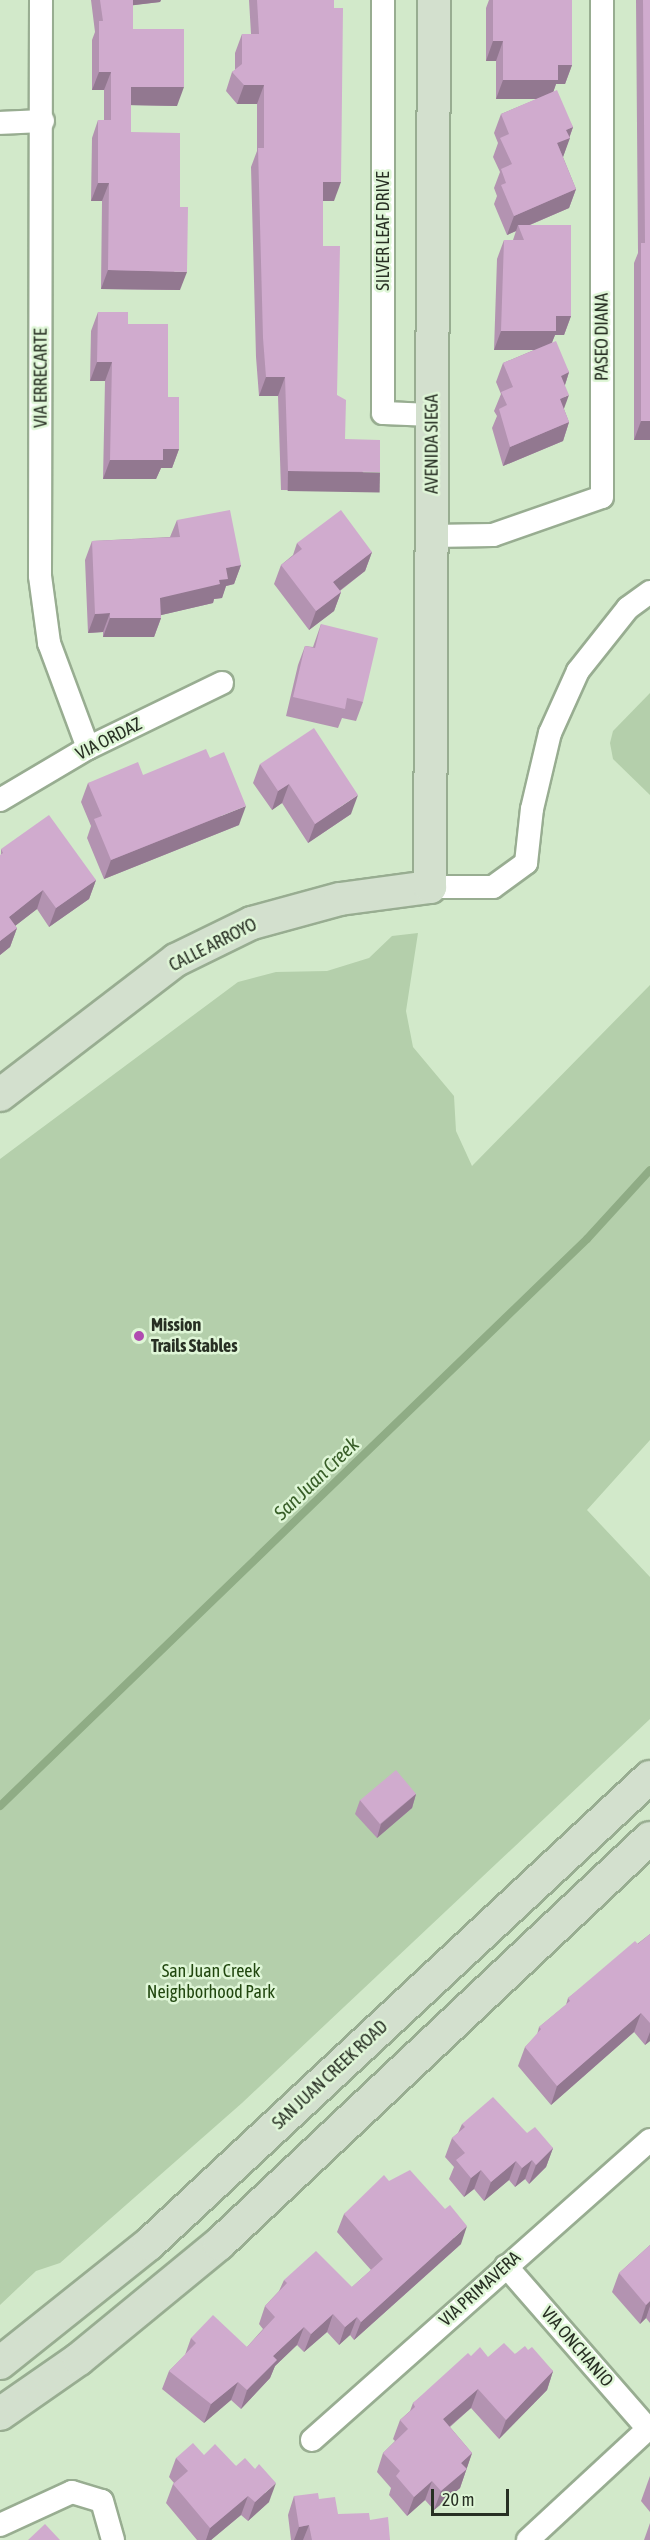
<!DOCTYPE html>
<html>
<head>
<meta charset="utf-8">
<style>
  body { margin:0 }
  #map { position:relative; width:650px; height:2540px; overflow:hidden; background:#d2e9ca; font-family:"Asap Condensed",sans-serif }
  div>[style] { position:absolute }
  .green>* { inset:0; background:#b4cfab }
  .stream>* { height:8px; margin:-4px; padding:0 4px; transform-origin:4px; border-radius:4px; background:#8fac85 }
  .roads { filter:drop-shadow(2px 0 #98ad91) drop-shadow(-2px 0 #98ad91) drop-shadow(0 2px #98ad91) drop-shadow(0 -2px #98ad91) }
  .street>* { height:22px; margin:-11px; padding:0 11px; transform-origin:11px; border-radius:11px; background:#fff }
  .secondary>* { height:32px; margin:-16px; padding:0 16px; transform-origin:16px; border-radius:16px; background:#d3e0ce }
  .wall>* { inset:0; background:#b393b1 }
  .shaded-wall>* { inset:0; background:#927890; transform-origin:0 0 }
  .building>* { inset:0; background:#d0abce; transform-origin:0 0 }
  .dots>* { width:16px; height:16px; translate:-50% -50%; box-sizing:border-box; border:3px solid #dff6d7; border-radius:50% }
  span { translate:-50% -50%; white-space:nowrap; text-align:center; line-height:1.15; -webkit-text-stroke:5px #dff6d7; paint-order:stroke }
  .street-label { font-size:18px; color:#272f23 }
  .poi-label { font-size:18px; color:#272f23; font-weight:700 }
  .left { translate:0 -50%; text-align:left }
  .park-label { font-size:18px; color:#21470f }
  .water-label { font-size:20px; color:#385e28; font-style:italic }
  .scale { position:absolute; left:431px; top:2489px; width:78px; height:27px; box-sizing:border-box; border:3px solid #272f23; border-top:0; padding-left:8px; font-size:18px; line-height:21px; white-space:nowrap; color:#272f23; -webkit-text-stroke:4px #dff6d7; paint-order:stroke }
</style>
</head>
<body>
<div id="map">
  <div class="green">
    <i style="clip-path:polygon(650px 693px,650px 795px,613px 759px,610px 743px,613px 731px)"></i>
    <i style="clip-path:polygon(418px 933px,406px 1011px,413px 1047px,454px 1096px,456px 1131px,472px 1166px,650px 985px,650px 1440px,587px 1510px,650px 1577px,650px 1719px,242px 2103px,60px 2263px,36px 2271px,0 2305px,0 1159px,238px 982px,276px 972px,327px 971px,369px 958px,392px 936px)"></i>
  </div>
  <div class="stream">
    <i style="left:0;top:1806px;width:816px;rotate:-44.01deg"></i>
    <i style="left:587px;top:1239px;width:93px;rotate:-47.6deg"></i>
  </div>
  <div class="roads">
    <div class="street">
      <i style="left:41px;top:0;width:576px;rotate:90.1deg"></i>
      <i style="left:40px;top:576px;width:68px;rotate:82.3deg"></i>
      <i style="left:49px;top:643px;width:112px;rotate:69.6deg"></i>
      <i style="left:383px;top:0;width:413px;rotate:90deg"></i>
      <i style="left:383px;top:413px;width:49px;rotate:2.3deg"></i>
      <i style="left:0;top:123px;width:43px;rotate:-2.7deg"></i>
      <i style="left:432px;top:536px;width:61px;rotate:-0.9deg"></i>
      <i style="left:493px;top:535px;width:115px;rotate:-19.2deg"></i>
      <i style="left:602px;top:497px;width:497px;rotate:-90deg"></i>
      <i style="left:0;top:800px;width:102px;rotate:-30.6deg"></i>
      <i style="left:88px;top:748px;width:149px;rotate:-25.9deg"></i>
      <i style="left:430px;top:887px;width:63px"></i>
      <i style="left:493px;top:887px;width:41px;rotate:-36deg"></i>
      <i style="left:526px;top:863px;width:54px;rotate:-83.7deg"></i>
      <i style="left:532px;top:809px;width:78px;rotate:-76.7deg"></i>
      <i style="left:550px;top:733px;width:68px;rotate:-65.7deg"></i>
      <i style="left:578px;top:671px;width:80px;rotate:-51.6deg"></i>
      <i style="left:628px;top:608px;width:27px;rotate:-36deg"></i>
      <i style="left:506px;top:2266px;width:216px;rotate:48.9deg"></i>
      <i style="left:312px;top:2440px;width:452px;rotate:-41.6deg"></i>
      <i style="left:0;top:2525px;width:79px;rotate:-24.6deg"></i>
      <i style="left:72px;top:2492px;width:31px;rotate:17deg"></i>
      <i style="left:102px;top:2501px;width:41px;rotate:74.2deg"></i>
      <i style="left:528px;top:2540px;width:166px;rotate:-42.8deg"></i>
    </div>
    <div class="secondary">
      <i style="left:0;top:1095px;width:222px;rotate:-37.5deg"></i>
      <i style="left:176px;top:960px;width:85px;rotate:-26deg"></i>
      <i style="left:252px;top:923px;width:91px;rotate:-15.3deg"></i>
      <i style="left:340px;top:899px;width:91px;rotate:-7.6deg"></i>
      <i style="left:430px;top:887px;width:887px;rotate:-89.74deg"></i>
      <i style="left:0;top:2363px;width:191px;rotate:-38.6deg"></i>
      <i style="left:149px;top:2244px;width:685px;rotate:-42.99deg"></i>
      <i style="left:0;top:2414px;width:96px;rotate:-34.8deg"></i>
      <i style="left:79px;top:2359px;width:181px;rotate:-39.4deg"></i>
      <i style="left:219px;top:2244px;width:592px;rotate:-43.29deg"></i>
    </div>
  </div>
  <div class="wall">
    <i style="clip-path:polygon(91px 0,161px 0,160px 2px,133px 5px,133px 29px,177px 106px,131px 105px,131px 132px,180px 290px,101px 289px,102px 201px,91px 201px,92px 138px,98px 120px,104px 120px,104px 90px,92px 90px,92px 40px,95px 32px)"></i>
    <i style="clip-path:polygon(249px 0,334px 0,334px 201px,323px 201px,323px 246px,337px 395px,345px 439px,373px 491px,281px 490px,278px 396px,259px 396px,256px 357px,251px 167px,257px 151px,257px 104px,237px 104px,226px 91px,232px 72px,235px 70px,235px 53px,242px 34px,251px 34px)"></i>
    <i style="clip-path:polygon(489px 0,572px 0,572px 65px,565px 84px,556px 84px,553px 92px,573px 127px,563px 157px,576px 189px,569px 208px,530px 225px,571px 316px,564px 335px,555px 335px,552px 342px,569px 372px,565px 385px,564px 409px,569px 422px,563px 441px,503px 466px,492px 428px,497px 416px,494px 411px,501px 394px,496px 382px,503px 363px,534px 350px,494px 350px,497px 259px,504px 240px,513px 240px,516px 231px,507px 235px,494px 204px,497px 196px,494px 188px,500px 172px,493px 157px,498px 143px,494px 133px,501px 114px,537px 99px,496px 99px,496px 61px,486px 61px,486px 8px)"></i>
    <i style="clip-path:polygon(636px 0,650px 0,650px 440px,634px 440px,634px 263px,638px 253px)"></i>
    <i style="clip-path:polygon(98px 312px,128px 324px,168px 397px,179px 449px,172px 468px,161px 468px,156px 479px,103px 479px,105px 381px,90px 381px,91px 331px)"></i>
    <i style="clip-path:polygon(177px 520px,241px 565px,234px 584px,226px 586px,222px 598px,214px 599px,213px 603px,161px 615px,161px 618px,154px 637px,103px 637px,103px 632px,88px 633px,85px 560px,92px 541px,170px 537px)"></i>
    <i style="clip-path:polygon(297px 543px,372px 552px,365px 571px,340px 591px,341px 592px,334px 611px,309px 630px,274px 584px,281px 565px,293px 555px)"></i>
    <i style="clip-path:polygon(321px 624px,363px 702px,356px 721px,342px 718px,338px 728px,286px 716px,298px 665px,305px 646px,313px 647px)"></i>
    <i style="clip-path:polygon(260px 764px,351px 814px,308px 843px,282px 803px,272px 810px,253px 783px)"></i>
    <i style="clip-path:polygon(143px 775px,239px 825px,104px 879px,87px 838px,91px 826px,81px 802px,88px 783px)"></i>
    <i style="clip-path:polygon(1px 849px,96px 880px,89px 899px,49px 927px,37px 909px,15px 926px,17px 928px,10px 947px,0 955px)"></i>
    <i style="clip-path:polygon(416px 1794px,412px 1808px,377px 1838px,355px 1814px,360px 1800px)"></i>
    <i style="clip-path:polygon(650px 1934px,650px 2041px,645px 2045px,634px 2032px,551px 2105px,518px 2066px,525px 2047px,537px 2035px,539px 2027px,566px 2005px,568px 1998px)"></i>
    <i style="clip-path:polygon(462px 2124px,527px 2133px,553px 2148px,546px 2167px,529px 2184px,525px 2179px,515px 2187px,509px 2180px,484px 2201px,474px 2189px,464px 2197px,449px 2179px,454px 2167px,445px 2157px,452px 2138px,458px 2133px)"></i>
    <i style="clip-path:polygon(389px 2181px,461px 2244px,354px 2340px,350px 2335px,339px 2345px,327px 2332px,304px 2352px,297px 2345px,275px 2366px,270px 2378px,241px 2409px,231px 2400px,204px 2423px,162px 2389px,169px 2371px,185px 2355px,191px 2338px,247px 2347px,263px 2329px,259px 2324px,265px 2306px,279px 2291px,284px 2280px,352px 2287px,371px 2270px,337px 2232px,344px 2214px)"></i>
    <i style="clip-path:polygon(650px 2245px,650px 2323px,646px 2318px,640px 2324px,612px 2292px,619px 2273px)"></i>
    <i style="clip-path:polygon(528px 2350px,553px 2371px,547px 2390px,499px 2439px,471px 2408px,450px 2427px,472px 2453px,460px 2488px,434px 2510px,425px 2500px,407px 2516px,389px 2495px,391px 2488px,377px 2472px,383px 2453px,395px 2441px,393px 2439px,400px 2420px,410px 2411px,413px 2403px,471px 2356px,488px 2357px,515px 2354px)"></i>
    <i style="clip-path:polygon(204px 2455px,236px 2466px,255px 2469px,269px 2502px,248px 2521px,241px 2515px,211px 2540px,197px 2540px,166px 2503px,173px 2484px,174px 2483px,169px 2477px,176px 2458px)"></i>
    <i style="clip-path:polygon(650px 2476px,650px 2512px,641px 2501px)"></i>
    <i style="clip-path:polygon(294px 2496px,319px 2499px,338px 2514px,370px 2520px,390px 2540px,291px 2540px,288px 2515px)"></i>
    <i style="clip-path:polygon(650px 2523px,650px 2540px,644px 2540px)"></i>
  </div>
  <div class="shaded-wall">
    <i style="clip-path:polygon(129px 0,161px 0,160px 2px,127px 6px)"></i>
    <i style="clip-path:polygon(493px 41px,503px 41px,496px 61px,486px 61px)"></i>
    <i style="clip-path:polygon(558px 65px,572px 65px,565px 84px,556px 84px,551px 99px,496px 99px,503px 80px)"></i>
    <i style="clip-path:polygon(99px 72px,111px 72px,104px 90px,92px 90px)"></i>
    <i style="clip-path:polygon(244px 85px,264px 85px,257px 104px,237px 104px)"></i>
    <i style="clip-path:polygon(131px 87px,184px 87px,177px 106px,124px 105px)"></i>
    <i style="clip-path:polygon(573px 127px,569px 138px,570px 138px,563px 157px,557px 143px,566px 130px)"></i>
    <i style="clip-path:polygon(323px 182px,341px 182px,334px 201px,316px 201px)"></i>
    <i style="clip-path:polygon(98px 183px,109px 183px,102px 201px,91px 201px)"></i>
    <i style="clip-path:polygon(576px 189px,569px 208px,520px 229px,518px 225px,516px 231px,507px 235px,514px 216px)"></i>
    <i style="clip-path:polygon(108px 270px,187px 272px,180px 290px,101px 289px)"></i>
    <i style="clip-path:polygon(556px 316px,571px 316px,564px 335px,555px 335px,549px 350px,494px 350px,501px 331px)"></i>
    <i style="clip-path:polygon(97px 362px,112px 362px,105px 381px,90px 381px)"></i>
    <i style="clip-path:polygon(569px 372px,563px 391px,561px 376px)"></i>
    <i style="clip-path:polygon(266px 377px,285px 377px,278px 396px,259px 396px)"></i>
    <i style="clip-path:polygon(569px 395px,562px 414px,560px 399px)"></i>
    <i style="clip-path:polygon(641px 421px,650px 421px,650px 440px,634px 440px)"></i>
    <i style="clip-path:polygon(569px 422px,563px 441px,503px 466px,510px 447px)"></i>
    <i style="clip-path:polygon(163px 449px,179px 449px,172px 468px,161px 468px,156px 479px,103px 479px,110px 460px)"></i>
    <i style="left:288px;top:471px;width:92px;height:20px;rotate:1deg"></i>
    <i style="clip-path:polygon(372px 552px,365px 571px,326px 601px,333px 582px)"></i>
    <i style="clip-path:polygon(241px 565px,234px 584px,226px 586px,222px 598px,214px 599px,213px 603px,153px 617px,160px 598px,226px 568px)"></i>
    <i style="clip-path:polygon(341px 592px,334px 611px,309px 630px,316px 611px)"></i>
    <i style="clip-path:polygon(110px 613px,103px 632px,88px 633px,95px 614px)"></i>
    <i style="clip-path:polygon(110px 618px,161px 618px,154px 637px,103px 637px)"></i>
    <i style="clip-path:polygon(289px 784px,282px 803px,272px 810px,278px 791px)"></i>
    <i style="clip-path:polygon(358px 795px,351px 814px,308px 843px,315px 824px)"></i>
    <i style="clip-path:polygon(246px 806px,239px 825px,104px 879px,111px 860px)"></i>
    <i style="clip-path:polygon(96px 880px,89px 899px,49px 927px,56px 908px)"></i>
    <i style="clip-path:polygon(43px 890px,37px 909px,2px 936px,9px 917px)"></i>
    <i style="clip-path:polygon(17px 928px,10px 947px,0 955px,0 941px)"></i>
    <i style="clip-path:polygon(416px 1794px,412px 1808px,377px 1838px,381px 1824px)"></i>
    <i style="clip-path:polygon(641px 2013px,634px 2032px,551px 2105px,557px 2086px)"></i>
    <i style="clip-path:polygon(650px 2032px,650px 2041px,645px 2045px)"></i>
    <i style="clip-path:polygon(553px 2148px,546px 2167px,529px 2184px,536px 2165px)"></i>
    <i style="clip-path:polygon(532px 2160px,525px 2179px,515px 2187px,522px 2168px)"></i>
    <i style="clip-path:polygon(516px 2161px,509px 2180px,484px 2201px,491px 2182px)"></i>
    <i style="clip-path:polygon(481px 2170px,474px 2189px,464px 2197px,471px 2178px)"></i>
    <i style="clip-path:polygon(467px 2226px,461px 2244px,354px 2340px,361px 2322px)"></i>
    <i style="clip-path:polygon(650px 2301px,650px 2306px,646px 2318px,640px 2324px,646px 2305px)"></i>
    <i style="clip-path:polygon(333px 2314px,327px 2332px,304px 2352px,311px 2334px)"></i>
    <i style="clip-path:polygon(357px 2317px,350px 2335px,339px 2345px,345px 2327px)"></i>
    <i style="clip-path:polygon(304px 2327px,297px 2345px,275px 2366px,270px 2378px,241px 2409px,247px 2390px,273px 2356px)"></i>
    <i style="clip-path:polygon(553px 2371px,547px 2390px,499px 2439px,506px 2420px)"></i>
    <i style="clip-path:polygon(238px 2382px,231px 2400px,204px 2423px,211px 2404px)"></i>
    <i style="clip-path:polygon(478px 2389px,471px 2408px,436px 2438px,443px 2419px)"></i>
    <i style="clip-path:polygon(472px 2453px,460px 2488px,434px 2510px,441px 2491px,461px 2463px)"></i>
    <i style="clip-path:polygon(432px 2481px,425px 2500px,407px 2516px,414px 2497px)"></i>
    <i style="clip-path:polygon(276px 2483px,269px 2502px,248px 2521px,255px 2502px)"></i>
    <i style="clip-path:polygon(248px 2496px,241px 2515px,211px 2540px,206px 2540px,210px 2528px)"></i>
    <i style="clip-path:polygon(309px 2525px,303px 2540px,294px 2540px,299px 2527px)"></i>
  </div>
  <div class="building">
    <i style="clip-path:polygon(100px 0,133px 0,133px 29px,184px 29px,184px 87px,131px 87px,131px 132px,180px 133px,180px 207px,188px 207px,187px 272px,108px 270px,109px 183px,98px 183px,98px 120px,111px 120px,111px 72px,99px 72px,99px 21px,103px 21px)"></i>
    <i style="clip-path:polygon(257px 0,334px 0,334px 8px,343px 8px,341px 182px,323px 182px,323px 246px,340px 246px,337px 395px,346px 400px,345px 439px,380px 440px,380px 472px,288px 471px,285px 377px,266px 377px,263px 338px,258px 148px,264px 148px,264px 85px,244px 85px,232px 72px,242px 64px,242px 34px,259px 34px)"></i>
    <i style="clip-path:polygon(493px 0,572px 0,572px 65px,558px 65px,558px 80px,503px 80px,503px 41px,493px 41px)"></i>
    <i style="clip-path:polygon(643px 0,650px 0,650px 421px,641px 421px,641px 243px,645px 243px)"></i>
    <i style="clip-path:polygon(557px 90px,573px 127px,566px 130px,570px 138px,557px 143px,576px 189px,514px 216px,501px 185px,506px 183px,501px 169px,512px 164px,500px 138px,509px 134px,501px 114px)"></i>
    <i style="clip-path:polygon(518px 225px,571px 225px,571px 316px,556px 316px,556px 331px,501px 331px,504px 240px,524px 240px)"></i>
    <i style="clip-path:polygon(98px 312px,128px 312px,128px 324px,168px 324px,168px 397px,179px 397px,179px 449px,163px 449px,163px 460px,110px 460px,112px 362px,97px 362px)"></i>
    <i style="clip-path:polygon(556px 341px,569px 372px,561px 376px,569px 395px,560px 399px,569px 422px,510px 447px,499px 409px,507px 405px,501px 392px,513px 387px,503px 363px)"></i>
    <i style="clip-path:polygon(230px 510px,241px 565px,226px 568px,228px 579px,219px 580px,220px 584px,160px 598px,161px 618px,110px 618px,110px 613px,95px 614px,92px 541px,180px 537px,177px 520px)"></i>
    <i style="clip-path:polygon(341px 510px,372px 552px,333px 582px,341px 592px,316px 611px,281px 565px,302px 549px,297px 543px)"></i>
    <i style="clip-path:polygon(321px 624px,378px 638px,363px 702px,347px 698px,345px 709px,293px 697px,305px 646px,315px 648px)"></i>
    <i style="clip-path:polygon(314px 728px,358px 795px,315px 824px,289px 784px,278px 791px,260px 764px)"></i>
    <i style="clip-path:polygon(206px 749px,210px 758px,224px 752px,246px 806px,111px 860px,94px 819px,102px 816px,88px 783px,138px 762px,143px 775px)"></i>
    <i style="clip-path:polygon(49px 815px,96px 880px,56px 908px,43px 890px,9px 917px,17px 928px,0 941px,0 855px,3px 853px,1px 849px)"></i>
    <i style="left:396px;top:1770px;width:31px;height:47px;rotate:50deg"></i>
    <i style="clip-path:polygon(650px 1934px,650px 2023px,641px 2013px,557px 2086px,525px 2047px,541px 2029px,539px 2027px,570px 2001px,568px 1998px,635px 1941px,638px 1944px)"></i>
    <i style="clip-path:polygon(493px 2097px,527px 2133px,535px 2127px,553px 2148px,536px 2165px,532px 2160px,522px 2168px,516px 2161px,491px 2182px,481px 2170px,471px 2178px,456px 2160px,465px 2153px,452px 2138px,465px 2127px,462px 2124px)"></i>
    <i style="clip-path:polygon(410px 2170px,445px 2209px,450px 2205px,467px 2226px,361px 2322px,357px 2317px,345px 2327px,333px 2314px,311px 2334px,304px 2327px,273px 2356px,277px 2360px,247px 2390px,238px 2382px,211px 2404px,169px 2371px,196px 2343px,191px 2338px,213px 2315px,247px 2347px,275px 2317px,265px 2306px,287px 2283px,284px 2280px,316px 2251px,352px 2287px,383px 2259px,344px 2214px,384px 2175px,389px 2181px)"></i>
    <i style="clip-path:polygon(650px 2245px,650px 2301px,646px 2305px,619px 2273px)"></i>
    <i style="clip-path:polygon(504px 2343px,515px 2354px,525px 2346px,528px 2350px,532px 2347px,553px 2371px,506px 2420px,478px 2389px,443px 2419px,472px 2453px,461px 2463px,467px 2469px,441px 2491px,432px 2481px,414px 2497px,396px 2476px,400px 2471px,383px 2453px,408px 2429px,400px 2420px,415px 2407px,413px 2403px,468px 2353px,471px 2356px,480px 2347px,488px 2357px)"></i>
    <i style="clip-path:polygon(193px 2443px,204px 2455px,215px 2444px,236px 2466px,245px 2458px,255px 2469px,259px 2464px,276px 2483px,255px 2502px,248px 2496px,210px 2528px,173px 2484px,188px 2471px,176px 2458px)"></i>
    <i style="clip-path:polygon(318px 2493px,319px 2499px,335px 2497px,338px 2514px,369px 2513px,370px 2520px,388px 2517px,390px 2540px,312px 2540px,309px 2525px,299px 2527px,294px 2496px)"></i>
    <i style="clip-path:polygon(45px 2524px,60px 2540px,28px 2540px)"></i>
  </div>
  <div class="dots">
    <i style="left:139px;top:1336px;background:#b04bb0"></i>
  </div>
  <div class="street-label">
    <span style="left:383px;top:231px;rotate:-90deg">SILVER LEAF DRIVE</span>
    <span style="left:602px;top:337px;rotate:-90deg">PASEO DIANA</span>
    <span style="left:41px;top:378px;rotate:-90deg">VIA ERRECARTE</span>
    <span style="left:432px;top:444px;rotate:-90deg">AVENIDA SIEGA</span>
    <span style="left:109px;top:739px;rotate:-27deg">VIA ORDAZ</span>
    <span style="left:213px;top:945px;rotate:-27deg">CALLE ARROYO</span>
    <span style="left:330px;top:2075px;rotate:-43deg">SAN JUAN CREEK ROAD</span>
    <span style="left:480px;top:2289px;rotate:-42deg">VIA PRIMAVERA</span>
    <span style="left:577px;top:2347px;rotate:49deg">VIA ONCHANIO</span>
  </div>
  <div class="poi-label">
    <span class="left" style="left:151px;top:1336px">Mission<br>Trails Stables</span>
  </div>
  <div class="park-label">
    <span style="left:211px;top:1982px">San Juan Creek<br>Neighborhood Park</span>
  </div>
  <div class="water-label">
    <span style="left:316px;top:1478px;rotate:-44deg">San Juan Creek</span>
  </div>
  <div class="scale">20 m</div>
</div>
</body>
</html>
